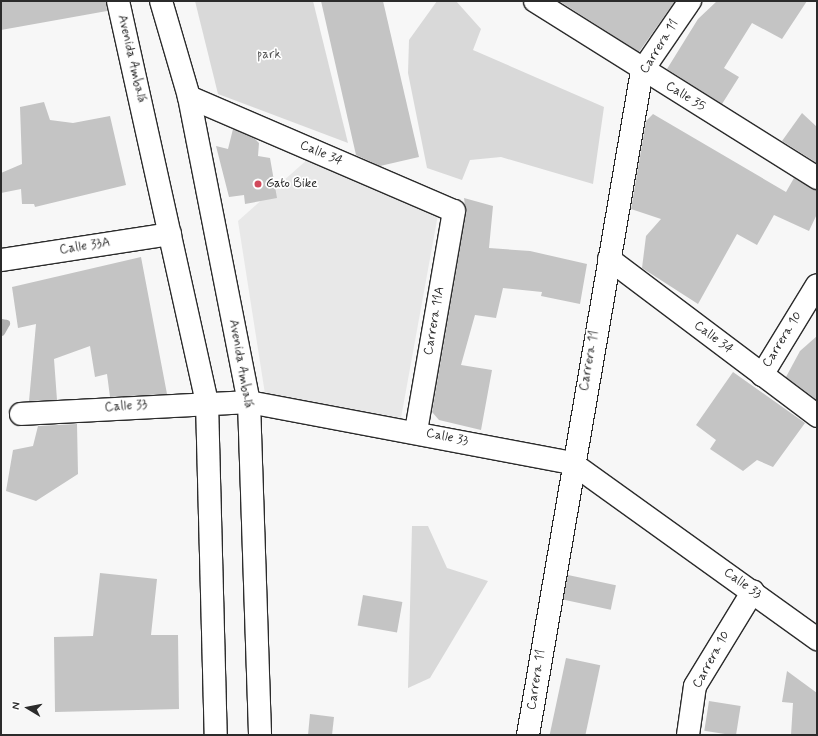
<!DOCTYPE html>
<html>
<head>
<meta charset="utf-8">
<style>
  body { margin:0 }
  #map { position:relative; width:818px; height:736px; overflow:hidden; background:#f7f7f7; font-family:Mynerve,sans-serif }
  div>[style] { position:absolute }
  .built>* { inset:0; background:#e8e8e8 }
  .green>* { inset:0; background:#d9d9d9 }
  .stream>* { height:7px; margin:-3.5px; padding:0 3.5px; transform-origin:3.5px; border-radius:3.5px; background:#b0b0b0 }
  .building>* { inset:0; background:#c4c4c4; transform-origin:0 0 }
  .roads { filter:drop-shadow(1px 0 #2b2b2b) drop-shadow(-1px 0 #2b2b2b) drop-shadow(0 1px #2b2b2b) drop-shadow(0 -1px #2b2b2b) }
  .minor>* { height:22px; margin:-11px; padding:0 11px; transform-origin:11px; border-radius:11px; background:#fff }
  .primary>* { height:22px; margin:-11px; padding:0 11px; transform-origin:11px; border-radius:11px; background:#fff }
  .dots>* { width:11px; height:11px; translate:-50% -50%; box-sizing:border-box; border:2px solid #fff; border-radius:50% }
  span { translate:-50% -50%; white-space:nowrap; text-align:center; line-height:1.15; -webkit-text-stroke:3.5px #fff; paint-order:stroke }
  .street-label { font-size:13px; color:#2b2b2b }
  .park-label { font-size:13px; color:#565656 }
  .poi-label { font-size:13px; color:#2b2b2b }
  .left { translate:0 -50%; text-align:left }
  .frame { position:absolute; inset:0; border:2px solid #2b2b2b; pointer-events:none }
  .north { position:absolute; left:8px; top:688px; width:40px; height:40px; -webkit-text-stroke:3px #fff; paint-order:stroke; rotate:280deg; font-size:11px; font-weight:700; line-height:16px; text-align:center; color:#2b2b2b }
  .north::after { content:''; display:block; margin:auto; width:14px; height:18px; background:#2b2b2b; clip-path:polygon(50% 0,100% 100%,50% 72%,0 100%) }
</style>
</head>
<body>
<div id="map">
  <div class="built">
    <i style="clip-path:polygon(308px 159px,439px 209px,401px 418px,265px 394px,238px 221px)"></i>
  </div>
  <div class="green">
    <i style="clip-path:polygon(195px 1px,313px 1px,348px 143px,218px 94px)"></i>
    <i style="clip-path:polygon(437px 1px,456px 1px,481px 29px,473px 50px,604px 107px,593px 184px,501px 157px,470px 160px,462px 180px,427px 168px,408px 73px,409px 40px)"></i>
    <i style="clip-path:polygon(412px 526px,428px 526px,447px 568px,488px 581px,430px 678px,408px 688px)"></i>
  </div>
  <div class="stream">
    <i style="left:1px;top:322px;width:5px;rotate:11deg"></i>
    <i style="left:6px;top:323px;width:10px;rotate:119deg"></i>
  </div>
  <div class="building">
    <i style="clip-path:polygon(1px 1px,106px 1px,107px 11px,1px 30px)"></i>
    <i style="clip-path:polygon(321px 1px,383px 1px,419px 157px,380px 166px,356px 155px)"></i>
    <i style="clip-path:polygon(559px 1px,675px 1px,639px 52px)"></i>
    <i style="clip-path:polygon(717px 1px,807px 1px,782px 39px,752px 23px,724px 68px,739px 77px,722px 104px,667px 69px,698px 19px)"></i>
    <i style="clip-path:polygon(44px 102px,50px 120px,73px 123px,110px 116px,126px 185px,35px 207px,34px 204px,22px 204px,21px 189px,1px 193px,1px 173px,22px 164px,20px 107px)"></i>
    <i style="clip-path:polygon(802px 113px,817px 127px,817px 163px,782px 141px)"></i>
    <i style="clip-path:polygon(653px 114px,786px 192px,794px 178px,817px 190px,817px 214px,809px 231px,774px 215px,757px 245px,737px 234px,698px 304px,642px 268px,646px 236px,661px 219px,631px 209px,646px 121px)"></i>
    <i style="clip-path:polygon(233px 129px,255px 139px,259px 143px,258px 156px,270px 158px,277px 198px,245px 204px,244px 195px,229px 197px,216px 146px,228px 149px)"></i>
    <i style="clip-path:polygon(464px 198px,493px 206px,489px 248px,530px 251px,587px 264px,580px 304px,541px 296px,542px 292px,503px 288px,496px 318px,475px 315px,461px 365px,492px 370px,481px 430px,439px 420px,432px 412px,466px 213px)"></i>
    <i style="clip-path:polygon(141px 257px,167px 394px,110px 397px,107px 374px,95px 377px,90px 346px,54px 359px,57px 400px,29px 401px,36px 324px,18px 328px,12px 287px)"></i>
    <i style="clip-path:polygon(817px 336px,817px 400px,786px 377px,800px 351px)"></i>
    <i style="clip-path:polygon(733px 372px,805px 423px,773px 467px,757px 460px,743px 471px,710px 449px,716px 440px,696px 425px)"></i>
    <i style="clip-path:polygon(77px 424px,78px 474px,36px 501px,6px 491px,13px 450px,33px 446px,38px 426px)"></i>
    <i style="clip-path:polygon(100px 573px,157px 579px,151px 635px,178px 635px,179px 709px,55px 712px,54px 637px,93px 636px)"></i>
    <i style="left:568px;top:575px;width:49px;height:25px;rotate:12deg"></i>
    <i style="left:363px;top:595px;width:40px;height:31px;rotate:10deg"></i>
    <i style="left:566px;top:658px;width:35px;height:78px;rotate:12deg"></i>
    <i style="clip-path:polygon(787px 671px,817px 693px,817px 735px,791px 735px,793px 703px,782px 702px)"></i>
    <i style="left:709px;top:701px;width:32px;height:30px;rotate:9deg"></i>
    <i style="clip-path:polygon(310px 714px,334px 717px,332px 735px,308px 735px)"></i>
  </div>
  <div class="roads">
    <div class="minor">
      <i style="left:535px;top:1px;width:333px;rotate:32.1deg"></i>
      <i style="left:189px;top:97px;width:288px;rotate:23.3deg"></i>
      <i style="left:454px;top:211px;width:223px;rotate:99.8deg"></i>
      <i style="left:609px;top:259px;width:261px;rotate:37deg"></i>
      <i style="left:1px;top:260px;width:171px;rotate:-8.7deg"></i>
      <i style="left:762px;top:375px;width:105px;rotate:-58.6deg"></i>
      <i style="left:21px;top:414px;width:228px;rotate:-3deg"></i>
      <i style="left:249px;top:402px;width:329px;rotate:10.7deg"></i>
      <i style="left:572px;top:463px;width:302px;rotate:35.7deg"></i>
      <i style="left:528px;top:735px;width:674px;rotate:-80.26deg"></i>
      <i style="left:642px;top:71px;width:85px;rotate:-55.6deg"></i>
      <i style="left:688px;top:735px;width:49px;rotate:-81.9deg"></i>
      <i style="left:695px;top:686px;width:111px;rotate:-58.6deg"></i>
    </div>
    <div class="primary">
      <i style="left:118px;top:1px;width:411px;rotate:77.5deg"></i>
      <i style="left:207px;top:402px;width:333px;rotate:88.5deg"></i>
      <i style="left:161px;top:1px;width:100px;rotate:73.7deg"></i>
      <i style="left:189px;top:97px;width:311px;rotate:78.9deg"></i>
      <i style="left:249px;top:402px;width:333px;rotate:88.1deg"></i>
    </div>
  </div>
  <div class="dots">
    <i style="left:258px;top:184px;background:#d1495b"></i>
  </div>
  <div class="street-label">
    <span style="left:660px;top:47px;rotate:-58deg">Carrera 11</span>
    <span style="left:131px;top:59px;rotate:77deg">Avenida Ambalá</span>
    <span style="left:685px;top:97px;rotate:32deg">Calle 35</span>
    <span style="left:321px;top:154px;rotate:23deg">Calle 34</span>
    <span style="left:85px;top:247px;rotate:-9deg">Calle 33A</span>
    <span style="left:435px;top:321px;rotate:-80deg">Carrera 11A</span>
    <span style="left:713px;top:338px;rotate:37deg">Calle 34</span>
    <span style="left:783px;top:340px;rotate:-58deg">Carrera 10</span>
    <span style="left:590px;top:361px;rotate:-80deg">Carrera 11</span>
    <span style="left:240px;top:364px;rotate:80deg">Avenida Ambalá</span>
    <span style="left:126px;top:407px;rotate:-4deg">Calle 33</span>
    <span style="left:447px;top:438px;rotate:12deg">Calle 33</span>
    <span style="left:742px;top:584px;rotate:36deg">Calle 33</span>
    <span style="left:712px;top:660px;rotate:-61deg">Carrera 10</span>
    <span style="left:537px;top:680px;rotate:-81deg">Carrera 11</span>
  </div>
  <div class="park-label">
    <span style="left:269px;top:55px">park</span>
  </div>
  <div class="poi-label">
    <span class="left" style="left:266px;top:184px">Gato Bike</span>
  </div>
  <div class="frame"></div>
  <div class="north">N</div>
</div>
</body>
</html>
